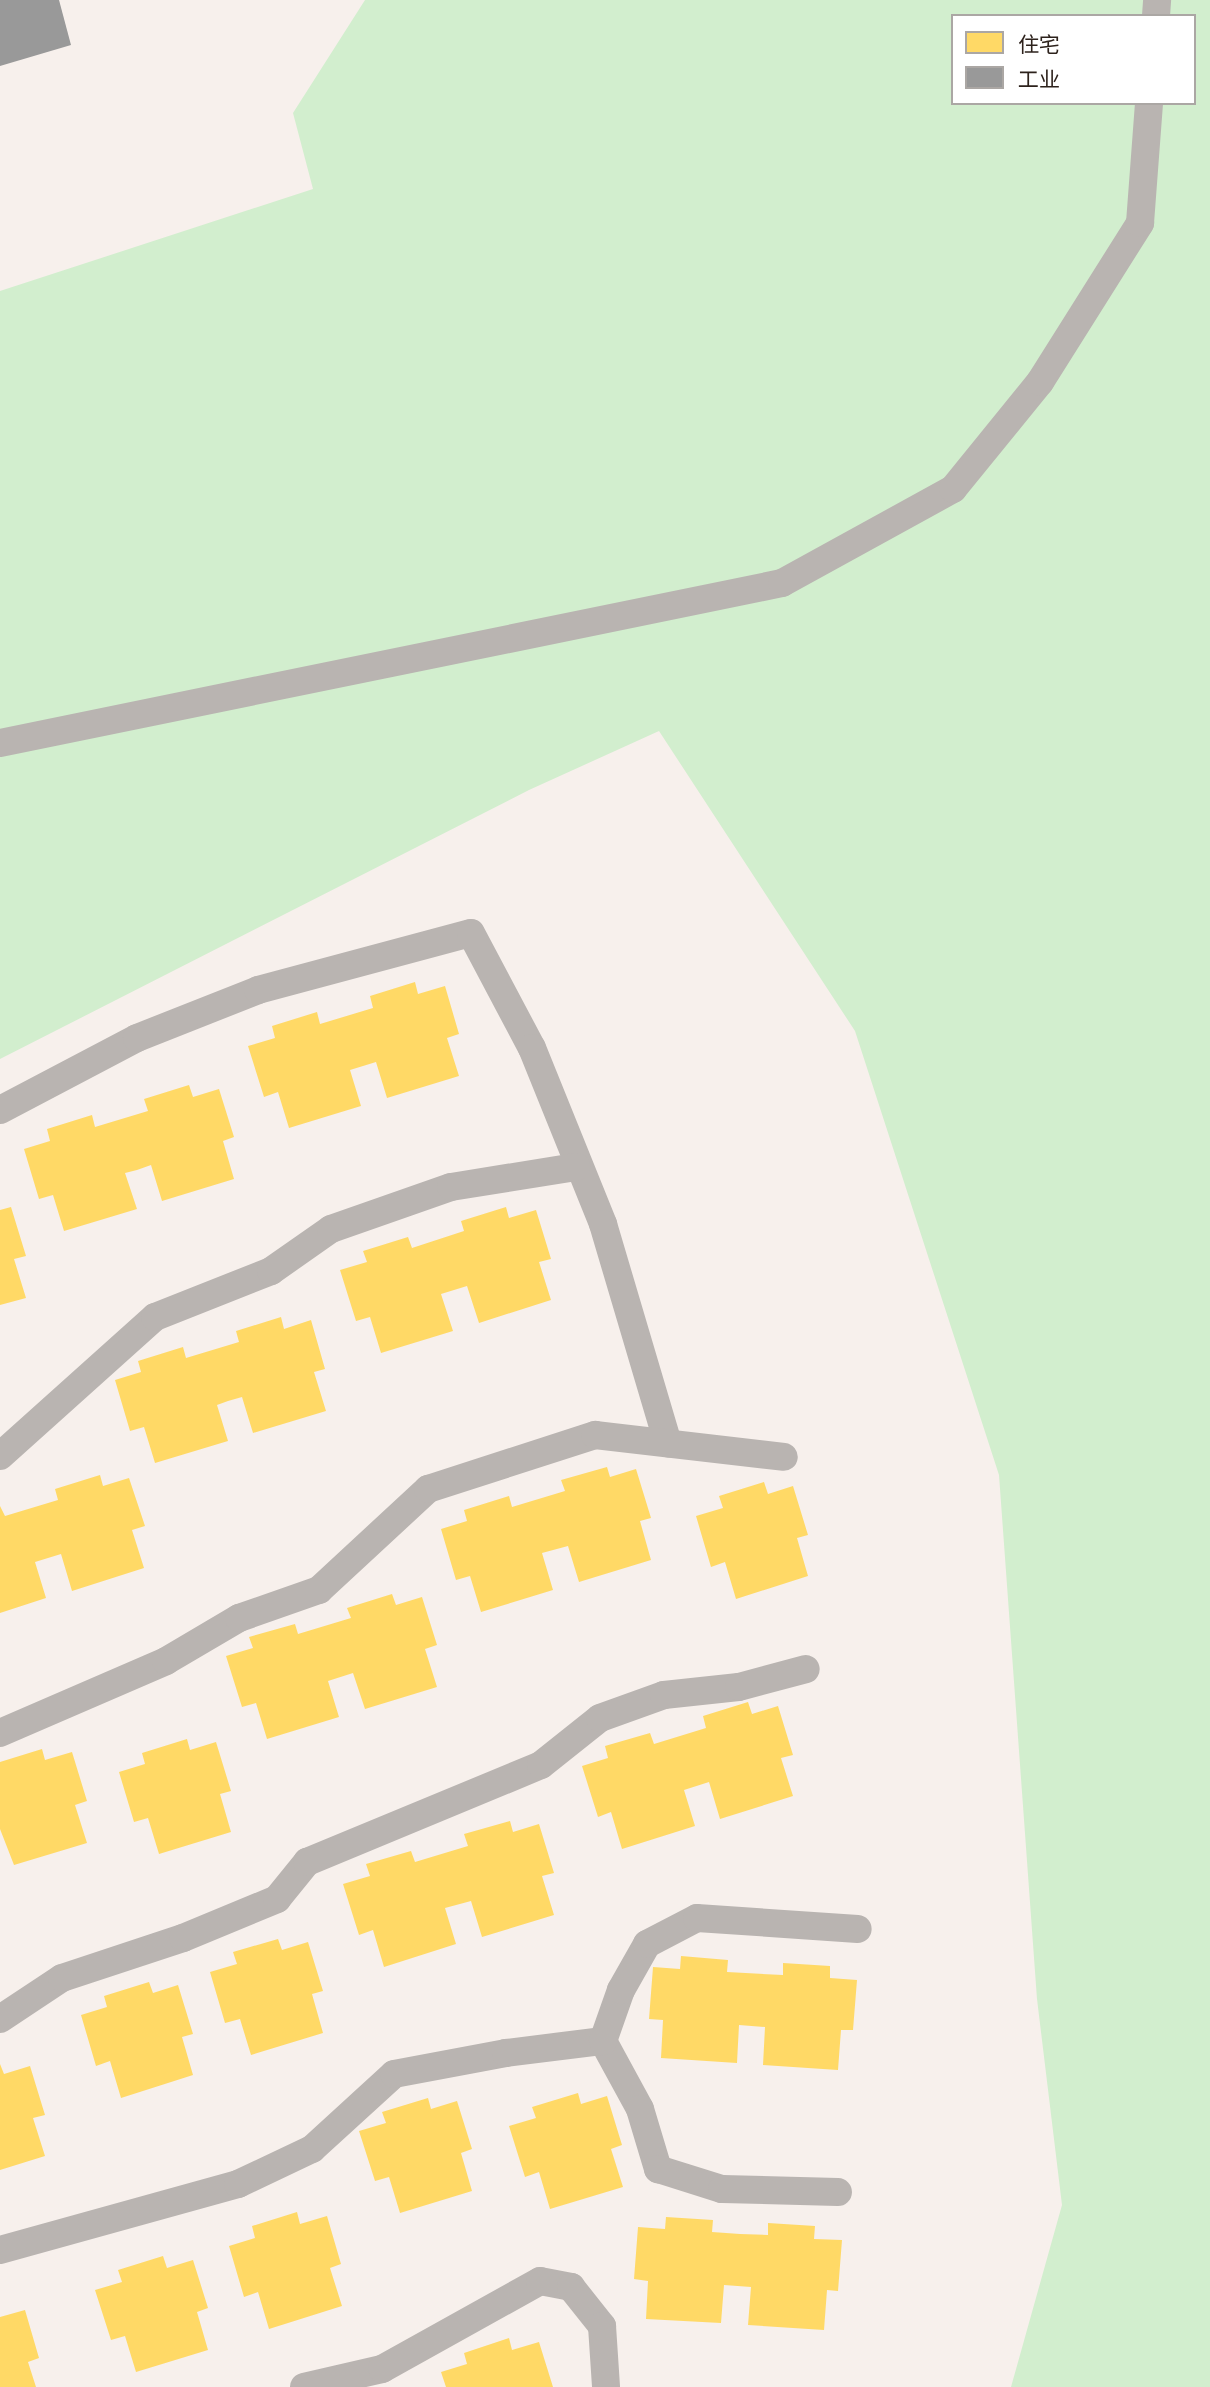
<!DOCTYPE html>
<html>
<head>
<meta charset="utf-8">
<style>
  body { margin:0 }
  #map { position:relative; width:1210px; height:2387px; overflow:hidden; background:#f7f0ec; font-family:Quicksand,"Noto Sans SC",sans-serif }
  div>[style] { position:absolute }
  .green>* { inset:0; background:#d2eece }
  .homes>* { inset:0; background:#ffd966 }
  .industry>* { inset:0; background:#999 }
  .service>* { height:28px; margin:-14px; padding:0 14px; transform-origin:14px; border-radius:14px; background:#b9b4b1 }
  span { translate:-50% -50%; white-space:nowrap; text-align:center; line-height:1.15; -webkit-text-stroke:7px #fff; paint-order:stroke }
  .legend { position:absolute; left:951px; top:14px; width:245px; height:91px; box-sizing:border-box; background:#fff; border:2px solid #aba7a4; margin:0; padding:9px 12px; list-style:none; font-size:21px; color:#2d221c }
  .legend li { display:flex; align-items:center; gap:14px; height:35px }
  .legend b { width:35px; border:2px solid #aba7a4 }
</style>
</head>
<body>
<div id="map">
  <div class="green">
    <i style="clip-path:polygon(evenodd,365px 0,1210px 0,1210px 2387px,1011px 2387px,1062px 2205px,1037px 1999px,999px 1475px,855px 1031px,659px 731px,529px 790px,0 1059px,0 291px,313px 189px,293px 113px,365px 0,953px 16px,1194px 16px,1194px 103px,953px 103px,953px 16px)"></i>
  </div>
  <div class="homes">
    <i style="clip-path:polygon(415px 982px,418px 994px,445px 986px,459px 1034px,447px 1038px,459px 1076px,387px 1098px,376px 1062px,350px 1070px,361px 1106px,289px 1128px,278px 1092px,264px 1097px,248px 1046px,275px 1038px,272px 1026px,317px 1012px,320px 1024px,373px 1008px,370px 996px)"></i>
    <i style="clip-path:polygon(189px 1085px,193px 1097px,219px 1089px,234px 1137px,223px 1141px,234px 1179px,162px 1201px,151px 1165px,137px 1170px,125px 1173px,137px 1209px,64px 1231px,53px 1195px,39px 1199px,24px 1149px,50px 1141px,47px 1129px,92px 1115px,95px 1127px,148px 1111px,144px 1099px)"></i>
    <i style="clip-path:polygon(11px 1207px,26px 1256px,14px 1259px,26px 1298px,0 1305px,0 1210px)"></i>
    <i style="clip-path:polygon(506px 1207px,509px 1218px,536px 1210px,551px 1259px,539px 1262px,551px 1300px,479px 1323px,467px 1286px,441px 1294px,453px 1331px,381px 1353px,370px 1317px,356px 1321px,340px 1270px,367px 1262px,363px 1251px,408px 1237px,412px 1248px,464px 1231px,461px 1221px)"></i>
    <i style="clip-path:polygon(281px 1317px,284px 1329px,311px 1320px,325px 1369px,314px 1372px,326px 1411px,253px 1433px,242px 1397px,228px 1401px,217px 1405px,228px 1441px,155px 1463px,144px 1427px,130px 1431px,115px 1380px,141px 1372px,138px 1361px,183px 1347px,186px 1358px,239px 1342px,236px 1331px)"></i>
    <i style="clip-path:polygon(607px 1467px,610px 1477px,636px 1469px,651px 1518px,640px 1521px,651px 1560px,579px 1582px,568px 1546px,542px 1553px,553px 1590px,481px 1612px,470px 1576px,456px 1580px,441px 1529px,467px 1521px,464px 1510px,509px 1496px,512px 1507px,565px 1491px,561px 1480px)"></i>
    <i style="clip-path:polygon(100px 1475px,103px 1486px,129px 1478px,145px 1526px,132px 1530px,144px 1568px,72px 1591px,61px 1554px,35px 1562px,46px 1598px,0 1613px,0 1506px,5px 1516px,58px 1500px,55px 1489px)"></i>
    <i style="clip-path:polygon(764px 1482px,768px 1494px,793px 1486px,808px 1535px,797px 1538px,808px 1576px,736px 1599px,725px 1562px,711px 1567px,696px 1516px,723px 1508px,719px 1496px)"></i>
    <i style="clip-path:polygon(392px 1594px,396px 1605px,422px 1597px,437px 1645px,425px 1649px,437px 1687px,365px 1709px,353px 1673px,328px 1681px,339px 1717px,267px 1739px,256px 1703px,242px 1707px,226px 1656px,253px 1648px,249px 1637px,295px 1624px,298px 1634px,351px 1618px,347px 1608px)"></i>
    <i style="clip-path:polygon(748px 1702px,752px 1714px,778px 1706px,793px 1755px,781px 1758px,793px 1796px,720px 1819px,709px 1782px,684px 1790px,695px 1826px,622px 1849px,611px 1812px,598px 1817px,582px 1766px,608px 1758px,605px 1746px,650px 1733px,654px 1744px,706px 1728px,703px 1716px)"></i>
    <i style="clip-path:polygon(187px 1739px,190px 1750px,216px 1742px,231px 1791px,220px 1794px,231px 1832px,159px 1854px,148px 1818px,134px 1822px,119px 1772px,145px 1764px,142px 1753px)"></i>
    <i style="clip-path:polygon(42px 1749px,45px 1760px,72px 1752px,87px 1801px,75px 1805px,87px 1843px,14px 1865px,0 1829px,0 1762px)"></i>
    <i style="clip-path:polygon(510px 1821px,513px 1832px,539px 1824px,554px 1873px,542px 1876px,554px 1915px,482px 1937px,471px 1901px,445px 1908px,456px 1944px,384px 1967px,373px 1930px,359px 1935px,343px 1884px,370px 1876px,366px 1864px,411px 1851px,415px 1862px,468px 1846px,464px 1834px)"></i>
    <i style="clip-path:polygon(278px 1939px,282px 1950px,308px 1942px,323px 1991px,312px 1994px,323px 2033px,251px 2055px,240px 2019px,225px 2023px,210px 1972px,237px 1964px,233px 1952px)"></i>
    <i style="clip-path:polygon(681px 1956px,728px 1960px,727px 1972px,783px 1975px,783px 1963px,830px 1966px,830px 1978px,857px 1980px,853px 2030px,841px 2030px,838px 2070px,763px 2065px,765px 2027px,739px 2025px,737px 2063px,661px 2058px,663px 2020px,649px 2019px,653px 1967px,680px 1969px)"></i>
    <i style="clip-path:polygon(149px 1982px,153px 1993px,178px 1985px,193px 2034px,182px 2037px,193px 2075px,121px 2098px,110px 2061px,96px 2066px,81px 2015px,107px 2007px,104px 1996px)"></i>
    <i style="clip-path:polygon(0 2064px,4px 2074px,30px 2066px,45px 2115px,33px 2118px,45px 2156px,0 2170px)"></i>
    <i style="clip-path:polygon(578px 2093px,581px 2104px,607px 2096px,622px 2145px,611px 2149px,623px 2187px,550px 2209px,539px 2172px,525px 2177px,509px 2126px,536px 2118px,532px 2107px)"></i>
    <i style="clip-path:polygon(428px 2098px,431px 2109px,457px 2101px,472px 2149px,461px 2153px,472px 2191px,400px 2213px,389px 2177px,375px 2181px,359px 2131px,386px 2123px,382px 2112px)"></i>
    <i style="clip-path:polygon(297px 2212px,300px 2224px,327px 2216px,341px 2264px,330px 2268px,342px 2306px,269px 2329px,258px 2292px,244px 2297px,229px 2246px,255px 2238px,252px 2226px)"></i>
    <i style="clip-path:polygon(666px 2217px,713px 2220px,712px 2232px,740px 2234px,768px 2235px,768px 2223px,815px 2226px,814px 2239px,842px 2240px,838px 2291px,827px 2290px,824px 2330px,748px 2325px,751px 2287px,724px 2285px,721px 2323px,646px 2319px,648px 2281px,634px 2279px,638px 2227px,665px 2229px)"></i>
    <i style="clip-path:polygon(163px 2256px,167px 2268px,193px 2260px,208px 2308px,197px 2312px,208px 2350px,136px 2372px,125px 2336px,111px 2340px,95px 2290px,122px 2282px,118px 2270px)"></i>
    <i style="clip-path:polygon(25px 2310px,39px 2358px,28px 2362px,36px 2387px,0 2387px,0 2317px)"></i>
    <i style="clip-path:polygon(509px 2338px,512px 2350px,539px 2342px,553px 2387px,446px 2387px,441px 2372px,467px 2364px,464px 2353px)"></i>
  </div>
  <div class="industry">
    <i style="clip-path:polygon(0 0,59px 0,71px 45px,0 66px)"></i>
  </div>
  <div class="service">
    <i style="left:1156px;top:16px;width:16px;rotate:-86deg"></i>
    <i style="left:0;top:743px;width:798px;rotate:-11.56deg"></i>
    <i style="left:782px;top:583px;width:195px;rotate:-28.8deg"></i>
    <i style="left:953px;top:489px;width:138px;rotate:-50.9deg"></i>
    <i style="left:1040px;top:382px;width:188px;rotate:-57.8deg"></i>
    <i style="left:1140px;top:223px;width:120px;rotate:-85.7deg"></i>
    <i style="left:0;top:1110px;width:155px;rotate:-27.7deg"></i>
    <i style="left:137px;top:1038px;width:130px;rotate:-21.6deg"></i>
    <i style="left:258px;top:990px;width:220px;rotate:-15deg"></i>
    <i style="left:471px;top:933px;width:130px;rotate:62.1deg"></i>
    <i style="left:532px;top:1048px;width:190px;rotate:68deg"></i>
    <i style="left:603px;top:1224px;width:229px;rotate:73.5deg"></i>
    <i style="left:0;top:1456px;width:208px;rotate:-41.9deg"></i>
    <i style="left:155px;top:1317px;width:125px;rotate:-21.6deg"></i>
    <i style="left:271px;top:1271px;width:73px;rotate:-35deg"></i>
    <i style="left:331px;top:1229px;width:127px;rotate:-19.3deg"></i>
    <i style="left:451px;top:1187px;width:127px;rotate:-9.1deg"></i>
    <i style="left:0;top:1733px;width:181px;rotate:-23.4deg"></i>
    <i style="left:166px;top:1661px;width:85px;rotate:-30.5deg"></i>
    <i style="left:239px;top:1618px;width:85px;rotate:-19.3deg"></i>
    <i style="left:319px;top:1590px;width:149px;rotate:-42.8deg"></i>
    <i style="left:428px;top:1489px;width:176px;rotate:-17.9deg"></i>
    <i style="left:595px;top:1435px;width:190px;rotate:6.6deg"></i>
    <i style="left:0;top:2019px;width:74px;rotate:-33.5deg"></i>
    <i style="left:62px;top:1978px;width:127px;rotate:-18.3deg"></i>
    <i style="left:183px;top:1938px;width:102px;rotate:-22.5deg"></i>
    <i style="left:277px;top:1899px;width:48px;rotate:-51deg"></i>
    <i style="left:307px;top:1862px;width:253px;rotate:-22.5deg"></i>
    <i style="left:541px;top:1765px;width:75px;rotate:-38.5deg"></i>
    <i style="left:600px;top:1718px;width:68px;rotate:-19.8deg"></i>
    <i style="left:664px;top:1695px;width:75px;rotate:-6.1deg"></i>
    <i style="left:739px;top:1687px;width:69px;rotate:-15deg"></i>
    <i style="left:603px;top:2041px;width:77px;rotate:61.4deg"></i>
    <i style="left:640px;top:2109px;width:63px;rotate:73.3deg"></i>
    <i style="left:658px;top:2169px;width:67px;rotate:17.4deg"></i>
    <i style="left:722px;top:2189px;width:116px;rotate:1.5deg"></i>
    <i style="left:0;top:2250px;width:247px;rotate:-15.5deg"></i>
    <i style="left:238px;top:2184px;width:82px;rotate:-25.3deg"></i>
    <i style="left:312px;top:2149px;width:111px;rotate:-42.4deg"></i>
    <i style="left:394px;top:2074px;width:114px;rotate:-10.6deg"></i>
    <i style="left:506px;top:2053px;width:98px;rotate:-7.1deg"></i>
    <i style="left:603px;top:2041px;width:54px;rotate:-70.6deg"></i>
    <i style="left:621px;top:1990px;width:53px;rotate:-60.5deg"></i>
    <i style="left:647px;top:1944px;width:56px;rotate:-27.5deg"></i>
    <i style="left:697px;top:1918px;width:161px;rotate:3.9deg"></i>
    <i style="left:304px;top:2387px;width:80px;rotate:-13deg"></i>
    <i style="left:382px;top:2369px;width:181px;rotate:-29.1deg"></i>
    <i style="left:540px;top:2281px;width:32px;rotate:11deg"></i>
    <i style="left:571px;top:2287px;width:50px;rotate:51.5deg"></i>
    <i style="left:602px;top:2326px;width:61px;rotate:86.2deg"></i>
  </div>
  <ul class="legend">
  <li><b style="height:19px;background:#ffd966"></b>住宅</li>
  <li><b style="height:19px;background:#999"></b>工业</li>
  </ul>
</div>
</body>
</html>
